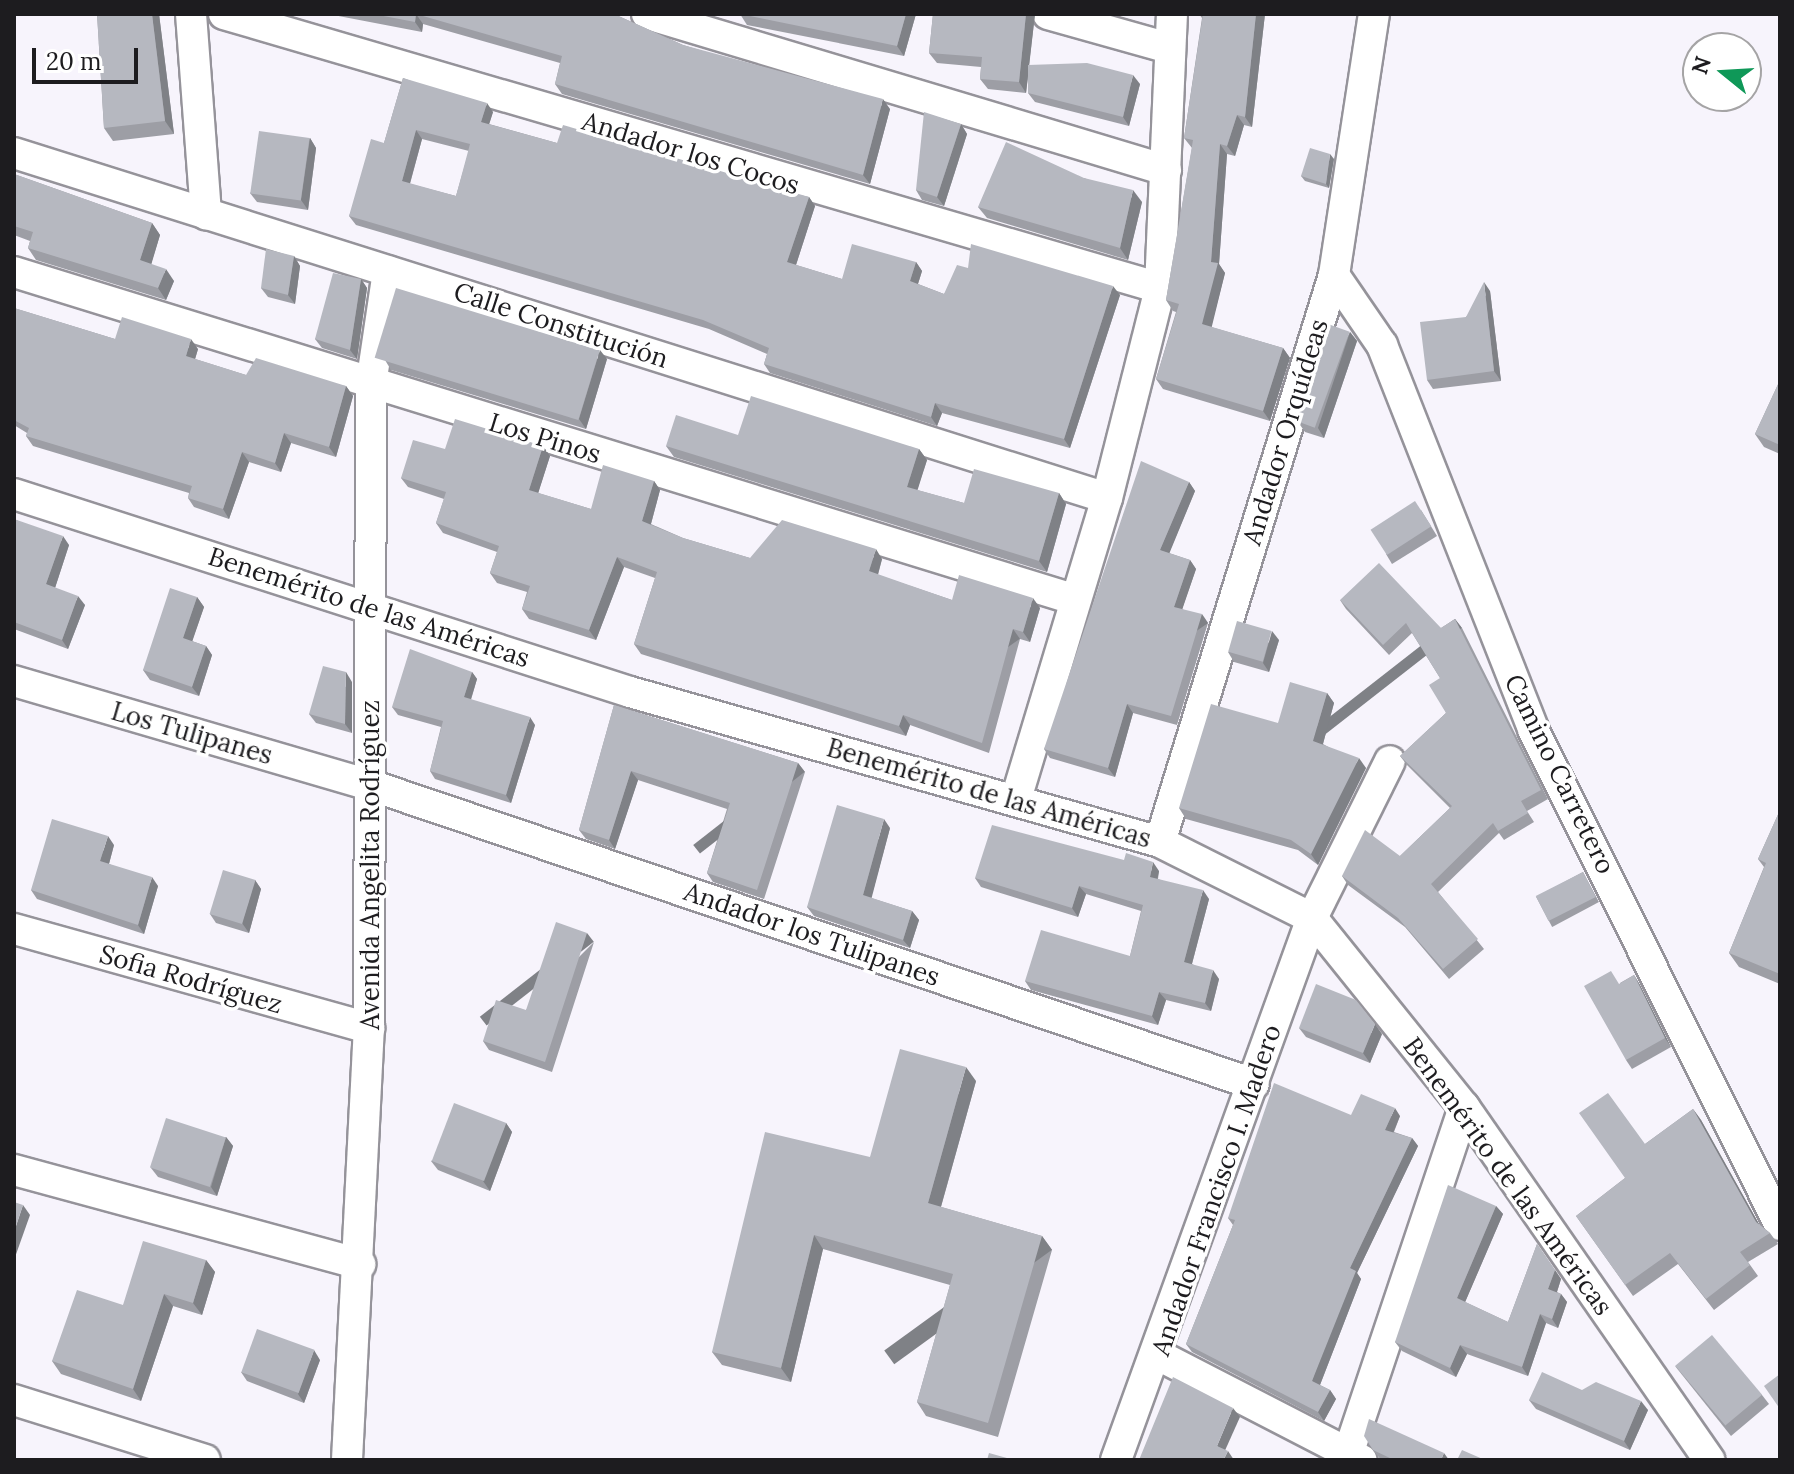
<!DOCTYPE html>
<html>
<head>
<meta charset="utf-8">
<style>
  body { margin:0 }
  #map { position:relative; width:1794px; height:1474px; overflow:hidden; background:#f7f4fc; font-family:Lora,serif }
  div>[style] { position:absolute }
  .roads { filter:drop-shadow(2px 0 #95939a) drop-shadow(-2px 0 #95939a) drop-shadow(0 2px #95939a) drop-shadow(0 -2px #95939a) }
  .minor>* { height:30px; margin:-15px; padding:0 15px; transform-origin:15px; border-radius:15px; background:#fff }
  .wall>* { inset:0; background:#9d9ea5; transform-origin:0 0 }
  .shaded-wall>* { inset:0; background:#7f8186; transform-origin:0 0 }
  .building>* { inset:0; background:#b6b8c0; transform-origin:0 0 }
  span { translate:-50% -50%; white-space:nowrap; text-align:center; line-height:1.15; -webkit-text-stroke:7px #fff; paint-order:stroke }
  .street-label { font-size:26px; color:#1d1c1f }
  .frame { position:absolute; inset:0; border:16px solid #1d1c1f; pointer-events:none }
  .north { position:absolute; left:1682px; top:32px; width:80px; height:80px; box-sizing:border-box; background:#fff; border:2px solid #a5a4a5; border-radius:50%; rotate:288deg; font-size:22px; font-weight:700; line-height:32px; text-align:center; color:#1d1c1f }
  .north::after { content:''; display:block; margin:auto; width:28px; height:36px; background:#0f9858; clip-path:polygon(50% 0,100% 100%,50% 72%,0 100%) }
  .scale { position:absolute; left:32px; top:48px; width:106px; height:36px; box-sizing:border-box; border:4px solid #1d1c1f; border-top:0; padding-left:10px; font-size:24px; line-height:28px; white-space:nowrap; color:#1d1c1f; -webkit-text-stroke:6px #fff; paint-order:stroke }
</style>
</head>
<body>
<div id="map">
  <div class="roads">
    <div class="minor">
      <i style="left:191px;top:14px;width:201px;rotate:85.7deg"></i>
      <i style="left:224px;top:14px;width:975px;rotate:16.32deg"></i>
      <i style="left:647px;top:14px;width:542px;rotate:16.73deg"></i>
      <i style="left:1048px;top:14px;width:126px;rotate:15.7deg"></i>
      <i style="left:14px;top:153px;width:1146px;rotate:17.52deg"></i>
      <i style="left:14px;top:272px;width:1111px;rotate:17.16deg"></i>
      <i style="left:1334px;top:275px;width:85px;rotate:55.6deg"></i>
      <i style="left:1382px;top:345px;width:413px;rotate:68.5deg"></i>
      <i style="left:1533px;top:729px;width:554px;rotate:63.53deg"></i>
      <i style="left:14px;top:494px;width:647px;rotate:17.82deg"></i>
      <i style="left:630px;top:692px;width:551px;rotate:15.8deg"></i>
      <i style="left:1160px;top:842px;width:170px;rotate:26.6deg"></i>
      <i style="left:1312px;top:918px;width:243px;rotate:51.2deg"></i>
      <i style="left:1464px;top:1107px;width:430px;rotate:55.2deg"></i>
      <i style="left:14px;top:681px;width:371px;rotate:16.3deg"></i>
      <i style="left:370px;top:785px;width:933px;rotate:18.69deg"></i>
      <i style="left:1016px;top:799px;width:314px;rotate:-73.2deg"></i>
      <i style="left:1107px;top:498px;width:217px;rotate:-75.8deg"></i>
      <i style="left:1160px;top:288px;width:274px;rotate:-87.5deg"></i>
      <i style="left:1160px;top:842px;width:593px;rotate:-72.94deg"></i>
      <i style="left:1334px;top:275px;width:264px;rotate:-81.3deg"></i>
      <i style="left:14px;top:929px;width:369px;rotate:15.6deg"></i>
      <i style="left:14px;top:1170px;width:359px;rotate:15.2deg"></i>
      <i style="left:1158px;top:1355px;width:229px;rotate:27.3deg"></i>
      <i style="left:14px;top:1400px;width:200px;rotate:17.4deg"></i>
      <i style="left:347px;top:1460px;width:433px;rotate:-87.1deg"></i>
      <i style="left:369px;top:1028px;width:643px;rotate:-89.82deg"></i>
      <i style="left:371px;top:385px;width:115px;rotate:-81.5deg"></i>
      <i style="left:1116px;top:1460px;width:576px;rotate:-70.12deg"></i>
      <i style="left:1312px;top:918px;width:175px;rotate:-63.6deg"></i>
      <i style="left:1346px;top:1460px;width:372px;rotate:-71.5deg"></i>
    </div>
  </div>
  <div class="wall">
    <i style="clip-path:polygon(97px 14px,159px 14px,174px 134px,113px 141px,104px 128px)"></i>
    <i style="clip-path:polygon(328px 14px,614px 14px,683px 45px,890px 109px,870px 184px,562px 94px,555px 84px,560px 63px,423px 24px,422px 32px)"></i>
    <i style="clip-path:polygon(740px 14px,916px 14px,904px 56px,747px 25px)"></i>
    <i style="clip-path:polygon(933px 14px,1035px 14px,1029px 65px,1140px 84px,1129px 126px,1035px 102px,1028px 93px,1028px 77px,1026px 93px,988px 89px,980px 79px,981px 67px,937px 63px,929px 53px)"></i>
    <i style="clip-path:polygon(1199px 14px,1265px 14px,1252px 127px,1244px 125px,1235px 156px,1227px 154px,1219px 264px,1225px 273px,1211px 327px,1283px 348px,1290px 358px,1270px 421px,1163px 389px,1156px 379px,1176px 312px,1173px 311px,1166px 300px,1192px 148px,1184px 138px,1202px 18px)"></i>
    <i style="clip-path:polygon(evenodd,403px 78px,493px 112px,489px 124px,557px 143px,809px 197px,815px 206px,796px 265px,842px 279px,916px 262px,922px 271px,918px 284px,944px 294px,968px 268px,1120px 295px,1070px 448px,942px 413px,937px 426px,770px 373px,764px 364px,767px 354px,709px 329px,356px 225px,349px 216px,384px 143px,403px 78px,422px 139px,469px 151px,456px 196px,410px 184px,422px 139px)"></i>
    <i style="clip-path:polygon(961px 124px,967px 134px,944px 206px,922px 200px,916px 190px)"></i>
    <i style="clip-path:polygon(310px 138px,316px 148px,308px 210px,257px 202px,250px 193px)"></i>
    <i style="clip-path:polygon(1334px 159px,1329px 188px,1305px 181px,1301px 176px)"></i>
    <i style="clip-path:polygon(14px 174px,152px 223px,160px 235px,151px 264px,174px 281px,166px 300px,36px 260px,28px 248px,30px 241px,14px 235px)"></i>
    <i style="clip-path:polygon(1084px 178px,1142px 202px,1128px 260px,987px 218px,978px 207px)"></i>
    <i style="clip-path:polygon(294px 256px,300px 266px,295px 304px,268px 297px,261px 288px)"></i>
    <i style="clip-path:polygon(361px 279px,367px 288px,357px 359px,322px 348px,315px 339px)"></i>
    <i style="clip-path:polygon(1490px 291px,1501px 381px,1433px 389px,1427px 380px,1466px 317px)"></i>
    <i style="clip-path:polygon(14px 308px,115px 339px,198px 349px,195px 359px,246px 375px,346px 386px,353px 396px,336px 457px,291px 443px,281px 472px,249px 462px,229px 519px,194px 507px,188px 498px,189px 493px,33px 446px,26px 436px,27px 433px,14px 425px)"></i>
    <i style="clip-path:polygon(1350px 332px,1357px 341px,1324px 438px,1305px 432px,1298px 422px)"></i>
    <i style="clip-path:polygon(607px 359px,586px 429px,391px 370px,385px 360px)"></i>
    <i style="clip-path:polygon(1780px 380px,1780px 454px,1764px 447px,1755px 434px)"></i>
    <i style="clip-path:polygon(738px 435px,919px 449px,927px 460px,917px 490px,964px 503px,1059px 493px,1066px 504px,1047px 572px,674px 457px,666px 446px)"></i>
    <i style="clip-path:polygon(543px 446px,550px 456px,538px 493px,591px 509px,654px 481px,660px 490px,651px 524px,683px 538px,750px 558px,882px 559px,878px 575px,952px 600px,1040px 608px,1030px 642px,1020px 639px,989px 753px,910px 725px,906px 736px,641px 654px,634px 644px,655px 578px,624px 567px,596px 640px,529px 619px,522px 609px,527px 592px,497px 583px,490px 573px,497px 552px,443px 533px,436px 523px,444px 499px,408px 487px,401px 478px,445px 449px)"></i>
    <i style="clip-path:polygon(1189px 482px,1195px 491px,1169px 553px,1190px 560px,1196px 569px,1182px 609px,1208px 623px,1177px 725px,1133px 713px,1115px 777px,1050px 758px,1044px 749px)"></i>
    <i style="clip-path:polygon(1421px 510px,1437px 536px,1392px 564px,1386px 554px)"></i>
    <i style="clip-path:polygon(14px 519px,69px 545px,55px 588px,85px 605px,68px 649px,14px 629px)"></i>
    <i style="clip-path:polygon(197px 597px,204px 607px,192px 641px,206px 646px,212px 655px,199px 696px,150px 680px,143px 670px)"></i>
    <i style="clip-path:polygon(1340px 600px,1441px 628px,1455px 619px,1462px 628px,1548px 799px,1527px 811px,1534px 822px,1504px 840px,1499px 833px,1438px 892px,1484px 949px,1449px 979px,1405px 927px,1348px 885px,1342px 876px,1400px 856px,1450px 808px,1407px 765px,1400px 756px,1446px 713px,1440px 678px,1412px 633px,1389px 655px,1346px 609px)"></i>
    <i style="clip-path:polygon(1279px 640px,1269px 672px,1234px 662px,1228px 652px)"></i>
    <i style="clip-path:polygon(472px 672px,477px 679px,471px 700px,535px 725px,511px 803px,435px 779px,430px 771px,441px 727px,398px 715px,392px 707px)"></i>
    <i style="clip-path:polygon(352px 682px,352px 733px,316px 723px,309px 714px)"></i>
    <i style="clip-path:polygon(1327px 693px,1334px 703px,1323px 744px,1366px 768px,1318px 865px,1298px 850px,1186px 819px,1179px 808px,1278px 723px)"></i>
    <i style="clip-path:polygon(614px 705px,798px 763px,805px 772px,764px 899px,713px 882px,707px 873px,727px 809px,638px 780px,615px 849px,586px 839px,579px 830px)"></i>
    <i style="clip-path:polygon(1780px 810px,1780px 984px,1739px 967px,1729px 953px,1764px 867px,1758px 859px)"></i>
    <i style="clip-path:polygon(890px 828px,871px 898px,912px 911px,919px 920px,910px 948px,814px 916px,807px 907px)"></i>
    <i style="clip-path:polygon(114px 845px,109px 864px,158px 886px,144px 934px,37px 899px,31px 890px)"></i>
    <i style="clip-path:polygon(1159px 871px,1158px 879px,1209px 899px,1192px 964px,1219px 979px,1211px 1011px,1166px 1000px,1158px 1025px,1031px 990px,1025px 981px,1130px 956px,1141px 911px,1086px 894px,1078px 917px,981px 887px,975px 878px)"></i>
    <i style="left:1583px;top:872px;width:34px;height:53px;rotate:62deg"></i>
    <i style="clip-path:polygon(255px 880px,261px 889px,249px 933px,216px 923px,210px 914px)"></i>
    <i style="clip-path:polygon(594px 942px,552px 1072px,489px 1050px,483px 1041px,526px 1010px)"></i>
    <i style="clip-path:polygon(1634px 975px,1640px 985px,1671px 1047px,1632px 1069px,1626px 1060px,1620px 983px)"></i>
    <i style="clip-path:polygon(1299px 1028px,1382px 1034px,1370px 1063px,1306px 1037px)"></i>
    <i style="clip-path:polygon(976px 1081px,941px 1207px,1042px 1236px,1052px 1250px,998px 1437px,926px 1416px,917px 1402px,950px 1285px,823px 1249px,791px 1382px,722px 1365px,712px 1352px,870px 1157px)"></i>
    <i style="clip-path:polygon(1693px 1109px,1701px 1120px,1759px 1224px,1770px 1233px,1778px 1244px,1748px 1262px,1758px 1276px,1714px 1310px,1678px 1264px,1633px 1296px,1576px 1216px,1625px 1178px,1645px 1144px)"></i>
    <i style="clip-path:polygon(1351px 1115px,1400px 1116px,1394px 1132px,1412px 1138px,1418px 1146px,1357px 1273px,1361px 1279px,1320px 1385px,1330px 1390px,1336px 1399px,1324px 1421px,1192px 1352px,1186px 1344px,1233px 1225px,1228px 1218px)"></i>
    <i style="clip-path:polygon(506px 1123px,512px 1132px,490px 1191px,438px 1170px,431px 1161px)"></i>
    <i style="clip-path:polygon(226px 1137px,233px 1146px,217px 1196px,158px 1177px,151px 1168px)"></i>
    <i style="clip-path:polygon(1496px 1206px,1503px 1214px,1465px 1302px,1508px 1322px,1537px 1244px,1561px 1279px,1557px 1292px,1561px 1294px,1567px 1302px,1558px 1328px,1546px 1323px,1528px 1376px,1467px 1354px,1456px 1377px,1402px 1351px,1395px 1342px)"></i>
    <i style="clip-path:polygon(206px 1260px,215px 1272px,202px 1315px,173px 1306px,141px 1401px,61px 1374px,52px 1361px,123px 1305px)"></i>
    <i style="clip-path:polygon(320px 1360px,304px 1403px,247px 1381px,241px 1372px)"></i>
    <i style="clip-path:polygon(1675px 1366px,1762px 1395px,1769px 1404px,1731px 1436px)"></i>
    <i style="clip-path:polygon(1582px 1390px,1648px 1410px,1630px 1450px,1536px 1409px,1529px 1400px)"></i>
    <i style="clip-path:polygon(1373px 1450px,1449px 1460px,1381px 1460px)"></i>
  </div>
  <div class="shaded-wall">
    <i style="clip-path:polygon(152px 14px,159px 14px,174px 134px,165px 121px)"></i>
    <i style="clip-path:polygon(416px 14px,423px 24px,422px 32px,415px 22px)"></i>
    <i style="clip-path:polygon(906px 14px,916px 14px,904px 56px,897px 46px)"></i>
    <i style="clip-path:polygon(1026px 14px,1035px 14px,1026px 93px,1019px 82px)"></i>
    <i style="clip-path:polygon(1256px 14px,1265px 14px,1252px 127px,1245px 117px)"></i>
    <i style="clip-path:polygon(1133px 75px,1140px 84px,1129px 126px,1123px 117px)"></i>
    <i style="clip-path:polygon(883px 99px,890px 109px,870px 184px,863px 175px)"></i>
    <i style="clip-path:polygon(487px 103px,493px 112px,487px 131px,481px 122px)"></i>
    <i style="clip-path:polygon(1237px 115px,1244px 125px,1235px 156px,1227px 146px)"></i>
    <i style="clip-path:polygon(961px 124px,967px 134px,944px 206px,937px 197px)"></i>
    <i style="clip-path:polygon(416px 130px,422px 139px,408px 190px,402px 181px)"></i>
    <i style="clip-path:polygon(310px 138px,316px 148px,308px 210px,301px 200px)"></i>
    <i style="clip-path:polygon(1220px 144px,1227px 154px,1219px 264px,1225px 273px,1210px 334px,1202px 324px,1211px 262px)"></i>
    <i style="clip-path:polygon(1330px 154px,1334px 159px,1329px 188px,1326px 184px)"></i>
    <i style="clip-path:polygon(1133px 190px,1142px 202px,1128px 260px,1120px 248px)"></i>
    <i style="clip-path:polygon(809px 197px,815px 206px,794px 271px,787px 262px)"></i>
    <i style="clip-path:polygon(152px 223px,160px 235px,149px 272px,140px 260px)"></i>
    <i style="clip-path:polygon(294px 256px,300px 266px,295px 304px,288px 295px)"></i>
    <i style="clip-path:polygon(916px 262px,922px 271px,916px 290px,910px 281px)"></i>
    <i style="clip-path:polygon(166px 269px,174px 281px,166px 300px,158px 288px)"></i>
    <i style="clip-path:polygon(361px 279px,367px 288px,357px 359px,350px 350px)"></i>
    <i style="clip-path:polygon(1484px 282px,1490px 291px,1501px 381px,1494px 371px)"></i>
    <i style="clip-path:polygon(1113px 286px,1120px 295px,1070px 448px,1064px 439px)"></i>
    <i style="clip-path:polygon(1350px 332px,1357px 341px,1324px 438px,1318px 428px)"></i>
    <i style="clip-path:polygon(191px 339px,198px 349px,193px 366px,186px 356px)"></i>
    <i style="clip-path:polygon(1283px 348px,1290px 358px,1270px 421px,1263px 411px)"></i>
    <i style="clip-path:polygon(600px 350px,607px 359px,586px 429px,579px 419px)"></i>
    <i style="clip-path:polygon(346px 386px,353px 396px,336px 457px,329px 447px)"></i>
    <i style="clip-path:polygon(935px 403px,942px 413px,937px 426px,931px 417px)"></i>
    <i style="clip-path:polygon(284px 433px,291px 443px,281px 472px,275px 463px)"></i>
    <i style="clip-path:polygon(543px 446px,550px 456px,536px 500px,529px 490px)"></i>
    <i style="clip-path:polygon(919px 449px,927px 460px,915px 498px,907px 487px)"></i>
    <i style="clip-path:polygon(242px 452px,249px 462px,229px 519px,223px 509px)"></i>
    <i style="clip-path:polygon(654px 481px,660px 490px,649px 531px,642px 521px)"></i>
    <i style="clip-path:polygon(1189px 482px,1195px 491px,1167px 559px,1160px 550px)"></i>
    <i style="clip-path:polygon(1059px 493px,1066px 504px,1047px 572px,1039px 561px)"></i>
    <i style="clip-path:polygon(63px 536px,69px 545px,53px 594px,46px 584px)"></i>
    <i style="clip-path:polygon(876px 549px,882px 559px,876px 581px,869px 571px)"></i>
    <i style="clip-path:polygon(617px 557px,624px 567px,596px 640px,589px 630px)"></i>
    <i style="clip-path:polygon(1190px 560px,1196px 569px,1180px 616px,1174px 607px)"></i>
    <i style="clip-path:polygon(78px 596px,85px 605px,68px 649px,62px 640px)"></i>
    <i style="clip-path:polygon(197px 597px,204px 607px,190px 648px,183px 638px)"></i>
    <i style="clip-path:polygon(1033px 598px,1040px 608px,1030px 642px,1023px 632px)"></i>
    <i style="left:1202px;top:614px;width:11px;height:107px;rotate:56deg"></i>
    <i style="left:1455px;top:619px;width:11px;height:191px;rotate:52deg"></i>
    <i style="left:1013px;top:629px;width:12px;height:118px;rotate:55deg"></i>
    <i style="clip-path:polygon(1272px 631px,1279px 640px,1269px 672px,1263px 663px)"></i>
    <i style="clip-path:polygon(206px 646px,212px 655px,199px 696px,192px 687px)"></i>
    <i style="clip-path:polygon(346px 672px,352px 682px,352px 733px,345px 724px)"></i>
    <i style="clip-path:polygon(472px 672px,477px 679px,469px 705px,464px 697px)"></i>
    <i style="clip-path:polygon(1327px 693px,1334px 703px,1321px 751px,1313px 741px)"></i>
    <i style="clip-path:polygon(1127px 704px,1133px 713px,1115px 777px,1108px 768px)"></i>
    <i style="clip-path:polygon(903px 715px,910px 725px,906px 736px,899px 726px)"></i>
    <i style="clip-path:polygon(530px 717px,535px 725px,511px 803px,506px 795px)"></i>
    <i style="clip-path:polygon(1359px 758px,1366px 768px,1318px 865px,1311px 854px)"></i>
    <i style="left:798px;top:763px;width:11px;height:133px;rotate:52deg"></i>
    <i style="clip-path:polygon(631px 771px,638px 780px,615px 849px,609px 840px)"></i>
    <i style="clip-path:polygon(884px 819px,890px 828px,870px 904px,863px 895px)"></i>
    <i style="clip-path:polygon(108px 836px,114px 845px,107px 871px,100px 861px)"></i>
    <i style="clip-path:polygon(1153px 862px,1159px 871px,1156px 886px,1150px 877px)"></i>
    <i style="clip-path:polygon(152px 877px,158px 886px,144px 934px,138px 925px)"></i>
    <i style="clip-path:polygon(255px 880px,261px 889px,249px 933px,242px 923px)"></i>
    <i style="clip-path:polygon(1079px 886px,1086px 894px,1078px 917px,1072px 908px)"></i>
    <i style="clip-path:polygon(1203px 890px,1209px 899px,1190px 971px,1184px 962px)"></i>
    <i style="clip-path:polygon(912px 911px,919px 920px,910px 948px,903px 940px)"></i>
    <i style="left:587px;top:933px;width:11px;height:136px;rotate:52deg"></i>
    <i style="clip-path:polygon(1213px 970px,1219px 979px,1211px 1011px,1205px 1003px)"></i>
    <i style="clip-path:polygon(1634px 975px,1640px 985px,1671px 1047px,1665px 1038px)"></i>
    <i style="clip-path:polygon(1159px 992px,1166px 1000px,1158px 1025px,1152px 1016px)"></i>
    <i style="clip-path:polygon(1375px 1024px,1382px 1034px,1370px 1063px,1363px 1053px)"></i>
    <i style="clip-path:polygon(966px 1067px,976px 1081px,938px 1217px,928px 1203px)"></i>
    <i style="clip-path:polygon(1395px 1108px,1400px 1116px,1391px 1138px,1385px 1130px)"></i>
    <i style="clip-path:polygon(1693px 1109px,1701px 1120px,1764px 1233px,1756px 1222px)"></i>
    <i style="clip-path:polygon(506px 1123px,512px 1132px,490px 1191px,483px 1181px)"></i>
    <i style="clip-path:polygon(226px 1137px,233px 1146px,217px 1196px,211px 1187px)"></i>
    <i style="clip-path:polygon(1412px 1138px,1418px 1146px,1357px 1273px,1361px 1279px,1318px 1390px,1312px 1381px,1350px 1268px)"></i>
    <i style="clip-path:polygon(23px 1205px,30px 1215px,14px 1260px,14px 1232px)"></i>
    <i style="clip-path:polygon(1496px 1206px,1503px 1214px,1463px 1307px,1457px 1298px)"></i>
    <i style="clip-path:polygon(814px 1235px,823px 1249px,791px 1382px,781px 1368px)"></i>
    <i style="left:1042px;top:1236px;width:17px;height:195px;rotate:54deg"></i>
    <i style="clip-path:polygon(206px 1260px,215px 1272px,202px 1315px,193px 1303px)"></i>
    <i style="clip-path:polygon(1555px 1270px,1561px 1279px,1555px 1298px,1548px 1289px)"></i>
    <i style="clip-path:polygon(164px 1294px,173px 1306px,141px 1401px,133px 1389px)"></i>
    <i style="clip-path:polygon(1561px 1294px,1567px 1302px,1558px 1328px,1552px 1319px)"></i>
    <i style="clip-path:polygon(1540px 1314px,1546px 1323px,1528px 1376px,1522px 1367px)"></i>
    <i style="clip-path:polygon(1460px 1345px,1467px 1354px,1456px 1377px,1450px 1368px)"></i>
    <i style="clip-path:polygon(314px 1350px,320px 1360px,304px 1403px,298px 1394px)"></i>
    <i style="clip-path:polygon(1330px 1390px,1336px 1399px,1324px 1421px,1318px 1412px)"></i>
    <i style="clip-path:polygon(1641px 1401px,1648px 1410px,1630px 1450px,1624px 1441px)"></i>
    <i style="clip-path:polygon(1233px 1408px,1240px 1417px,1223px 1455px,1217px 1446px)"></i>
    <i style="clip-path:polygon(1228px 1451px,1234px 1460px,1224px 1459px)"></i>
    <i style="clip-path:polygon(1444px 1453px,1449px 1460px,1441px 1460px)"></i>
  </div>
  <div class="building">
    <i style="clip-path:polygon(97px 14px,152px 14px,165px 121px,104px 128px)"></i>
    <i style="clip-path:polygon(373px 14px,614px 14px,683px 45px,883px 99px,863px 175px,555px 84px,562px 56px,416px 14px,415px 22px)"></i>
    <i style="clip-path:polygon(740px 14px,906px 14px,897px 46px)"></i>
    <i style="clip-path:polygon(933px 14px,1026px 14px,1019px 82px,980px 79px,982px 57px,929px 53px)"></i>
    <i style="clip-path:polygon(1203px 14px,1256px 14px,1245px 117px,1237px 115px,1227px 146px,1220px 144px,1211px 262px,1218px 263px,1202px 324px,1283px 348px,1263px 411px,1156px 379px,1179px 304px,1166px 300px,1193px 140px,1184px 138px)"></i>
    <i style="clip-path:polygon(1087px 63px,1133px 75px,1123px 117px,1028px 93px,1028px 65px)"></i>
    <i style="clip-path:polygon(evenodd,403px 78px,487px 103px,481px 122px,557px 143px,563px 125px,809px 197px,787px 262px,842px 279px,852px 244px,916px 262px,910px 281px,944px 294px,957px 265px,968px 268px,971px 244px,1113px 286px,1064px 439px,935px 403px,931px 417px,764px 364px,769px 348px,703px 320px,349px 216px,371px 139px,384px 143px,403px 78px,416px 130px,470px 144px,456px 196px,402px 181px,416px 130px)"></i>
    <i style="clip-path:polygon(924px 112px,961px 124px,937px 197px,916px 190px)"></i>
    <i style="left:259px;top:131px;width:51px;height:63px;rotate:8deg"></i>
    <i style="clip-path:polygon(1006px 142px,1084px 178px,1133px 190px,1120px 248px,978px 207px)"></i>
    <i style="clip-path:polygon(1310px 148px,1330px 154px,1326px 184px,1301px 176px)"></i>
    <i style="clip-path:polygon(14px 174px,152px 223px,140px 260px,166px 269px,158px 288px,28px 248px,33px 232px,14px 226px)"></i>
    <i style="clip-path:polygon(266px 249px,294px 256px,288px 295px,261px 288px)"></i>
    <i style="clip-path:polygon(333px 273px,361px 279px,350px 350px,315px 339px)"></i>
    <i style="clip-path:polygon(1484px 282px,1494px 371px,1427px 380px,1420px 322px,1466px 317px)"></i>
    <i style="left:396px;top:288px;width:213px;height:73px;rotate:17deg"></i>
    <i style="clip-path:polygon(14px 308px,115px 339px,122px 317px,191px 339px,186px 356px,246px 375px,256px 358px,346px 386px,329px 447px,284px 433px,275px 463px,242px 452px,223px 509px,188px 498px,192px 486px,26px 436px,29px 428px,14px 420px)"></i>
    <i style="left:1328px;top:324px;width:23px;height:102px;rotate:20deg"></i>
    <i style="clip-path:polygon(1780px 380px,1780px 445px,1755px 434px)"></i>
    <i style="clip-path:polygon(751px 396px,919px 449px,907px 487px,964px 503px,974px 469px,1059px 493px,1039px 561px,666px 446px,676px 415px,738px 435px)"></i>
    <i style="clip-path:polygon(455px 419px,543px 446px,529px 490px,591px 509px,603px 465px,654px 481px,642px 521px,683px 538px,750px 558px,782px 520px,876px 549px,869px 571px,952px 600px,959px 575px,1033px 598px,1023px 632px,1013px 629px,982px 743px,903px 715px,899px 726px,634px 644px,657px 572px,617px 557px,589px 630px,522px 609px,530px 586px,490px 573px,499px 546px,436px 523px,446px 492px,401px 478px,413px 440px,445px 449px)"></i>
    <i style="clip-path:polygon(1141px 461px,1189px 482px,1160px 550px,1190px 560px,1174px 607px,1202px 614px,1171px 716px,1127px 704px,1108px 768px,1044px 749px)"></i>
    <i style="left:1415px;top:501px;width:30px;height:53px;rotate:57deg"></i>
    <i style="clip-path:polygon(14px 519px,63px 536px,46px 584px,78px 596px,62px 640px,14px 622px)"></i>
    <i style="clip-path:polygon(1379px 563px,1441px 628px,1455px 619px,1541px 790px,1521px 801px,1528px 813px,1498px 831px,1493px 823px,1431px 884px,1478px 939px,1443px 969px,1398px 918px,1342px 876px,1365px 830px,1400px 856px,1452px 806px,1400px 756px,1446px 713px,1429px 685px,1440px 678px,1406px 623px,1383px 645px,1340px 600px)"></i>
    <i style="clip-path:polygon(170px 588px,197px 597px,183px 638px,206px 646px,192px 687px,143px 670px)"></i>
    <i style="left:1237px;top:621px;width:36px;height:32px;rotate:16deg"></i>
    <i style="clip-path:polygon(410px 649px,472px 672px,464px 697px,530px 717px,506px 795px,430px 771px,443px 721px,392px 707px)"></i>
    <i style="clip-path:polygon(323px 666px,346px 672px,345px 724px,309px 714px)"></i>
    <i style="clip-path:polygon(1290px 682px,1327px 693px,1313px 741px,1359px 758px,1311px 854px,1291px 840px,1179px 808px,1211px 704px,1278px 723px)"></i>
    <i style="clip-path:polygon(614px 705px,798px 763px,757px 890px,707px 873px,730px 803px,631px 771px,609px 840px,579px 830px)"></i>
    <i style="clip-path:polygon(837px 805px,884px 819px,863px 895px,912px 911px,903px 940px,807px 907px)"></i>
    <i style="clip-path:polygon(1780px 810px,1780px 974px,1729px 953px,1766px 863px,1758px 859px)"></i>
    <i style="clip-path:polygon(52px 819px,108px 836px,100px 861px,152px 877px,138px 925px,31px 890px)"></i>
    <i style="clip-path:polygon(992px 825px,1124px 860px,1126px 853px,1153px 862px,1150px 877px,1203px 890px,1184px 962px,1213px 970px,1205px 1003px,1159px 992px,1152px 1016px,1025px 981px,1041px 930px,1130px 956px,1143px 905px,1079px 886px,1072px 908px,975px 878px)"></i>
    <i style="left:223px;top:870px;width:34px;height:46px;rotate:17deg"></i>
    <i style="left:1583px;top:872px;width:28px;height:53px;rotate:63deg"></i>
    <i style="clip-path:polygon(556px 922px,587px 933px,545px 1062px,483px 1041px,496px 1000px,526px 1010px)"></i>
    <i style="clip-path:polygon(1611px 971px,1619px 984px,1634px 975px,1665px 1038px,1626px 1060px,1584px 986px)"></i>
    <i style="clip-path:polygon(1316px 984px,1356px 1000px,1375px 1024px,1363px 1053px,1299px 1028px)"></i>
    <i style="clip-path:polygon(900px 1049px,966px 1067px,928px 1203px,1042px 1236px,988px 1423px,917px 1402px,953px 1274px,814px 1235px,781px 1368px,712px 1352px,765px 1132px,870px 1157px)"></i>
    <i style="clip-path:polygon(1274px 1083px,1351px 1115px,1361px 1094px,1395px 1108px,1385px 1130px,1412px 1138px,1350px 1268px,1356px 1271px,1312px 1381px,1330px 1390px,1318px 1412px,1186px 1344px,1235px 1220px,1228px 1218px)"></i>
    <i style="clip-path:polygon(1608px 1093px,1645px 1144px,1693px 1109px,1756px 1222px,1770px 1233px,1740px 1252px,1750px 1265px,1706px 1299px,1670px 1253px,1625px 1285px,1576px 1216px,1625px 1178px,1579px 1113px)"></i>
    <i style="left:454px;top:1103px;width:56px;height:62px;rotate:21deg"></i>
    <i style="left:166px;top:1118px;width:63px;height:52px;rotate:18deg"></i>
    <i style="clip-path:polygon(1448px 1185px,1496px 1206px,1457px 1298px,1508px 1322px,1537px 1244px,1555px 1270px,1548px 1289px,1561px 1294px,1552px 1319px,1540px 1314px,1522px 1367px,1460px 1345px,1450px 1368px,1395px 1342px)"></i>
    <i style="clip-path:polygon(14px 1202px,23px 1205px,14px 1232px)"></i>
    <i style="clip-path:polygon(143px 1241px,206px 1260px,193px 1303px,164px 1294px,133px 1389px,52px 1361px,77px 1290px,123px 1305px)"></i>
    <i style="left:257px;top:1329px;width:61px;height:46px;rotate:20deg"></i>
    <i style="left:1712px;top:1335px;width:78px;height:48px;rotate:50deg"></i>
    <i style="clip-path:polygon(1542px 1372px,1582px 1390px,1596px 1382px,1641px 1401px,1624px 1441px,1529px 1400px)"></i>
    <i style="clip-path:polygon(1780px 1374px,1780px 1409px,1764px 1386px)"></i>
    <i style="clip-path:polygon(1173px 1377px,1233px 1408px,1217px 1446px,1228px 1451px,1224px 1459px,1226px 1460px,1139px 1460px)"></i>
    <i style="clip-path:polygon(1369px 1419px,1444px 1453px,1441px 1460px,1394px 1460px,1373px 1450px,1364px 1436px)"></i>
    <i style="clip-path:polygon(1462px 1450px,1485px 1460px,1457px 1460px)"></i>
    <i style="clip-path:polygon(989px 1453px,1014px 1460px,987px 1460px)"></i>
  </div>
  <div class="street-label">
    <span style="left:691px;top:153px;rotate:17deg">Andador los Cocos</span>
    <span style="left:561px;top:325px;rotate:18deg">Calle Constitución</span>
    <span style="left:1285px;top:432px;rotate:-73deg">Andador Orquídeas</span>
    <span style="left:545px;top:438px;rotate:17deg">Los Pinos</span>
    <span style="left:369px;top:607px;rotate:18deg">Benemérito de las Américas</span>
    <span style="left:192px;top:733px;rotate:16deg">Los Tulipanes</span>
    <span style="left:1560px;top:774px;rotate:64deg">Camino Carretero</span>
    <span style="left:989px;top:793px;rotate:16deg">Benemérito de las Américas</span>
    <span style="left:370px;top:865px;rotate:-90deg">Avenida Angelita Rodríguez</span>
    <span style="left:812px;top:934px;rotate:19deg">Andador los Tulipanes</span>
    <span style="left:191px;top:979px;rotate:16deg">Sofia Rodríguez</span>
    <span style="left:1508px;top:1176px;rotate:54deg">Benemérito de las Américas</span>
    <span style="left:1216px;top:1190px;rotate:-71deg">Andador Francisco I. Madero</span>
  </div>
  <div class="frame"></div>
  <div class="north">N</div>
  <div class="scale">20 m</div>
</div>
</body>
</html>
